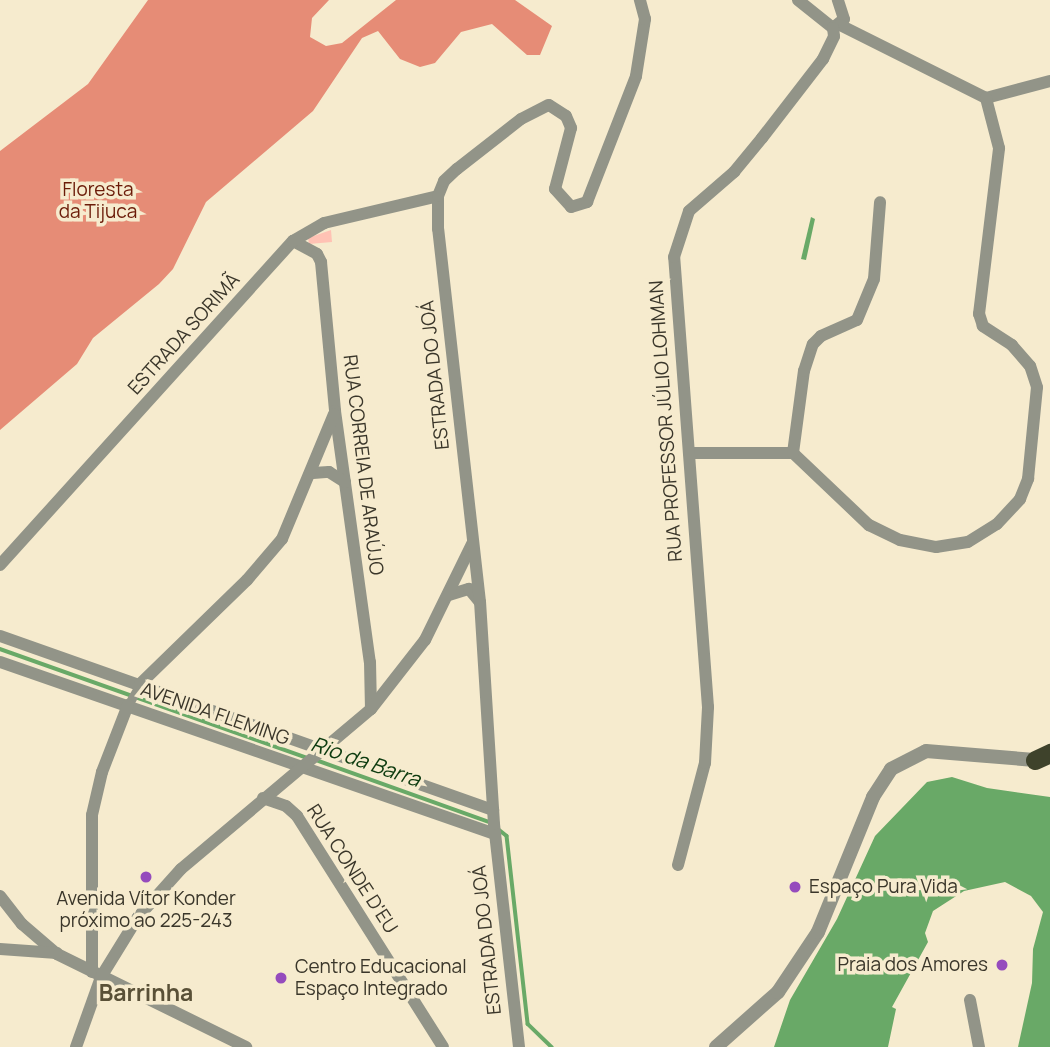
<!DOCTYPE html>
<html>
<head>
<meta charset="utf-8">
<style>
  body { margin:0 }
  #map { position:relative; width:1050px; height:1047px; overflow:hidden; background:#f6ebce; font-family:Manrope,sans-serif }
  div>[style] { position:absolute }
  .green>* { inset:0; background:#ffc2b4 }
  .forest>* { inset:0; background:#e68c76 }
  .water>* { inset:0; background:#69a967 }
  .stream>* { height:3.5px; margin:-1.75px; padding:0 1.75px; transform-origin:1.75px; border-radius:1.75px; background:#69a967 }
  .pedestrian>* { height:9px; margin:-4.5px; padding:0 4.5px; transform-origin:4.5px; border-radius:4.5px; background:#929488 }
  .minor>* { height:12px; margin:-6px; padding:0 6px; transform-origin:6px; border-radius:6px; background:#929488 }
  .tertiary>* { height:14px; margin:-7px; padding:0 7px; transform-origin:7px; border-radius:7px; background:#929488 }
  .trunk>* { height:19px; margin:-9.5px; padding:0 9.5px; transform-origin:9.5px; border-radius:9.5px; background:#3e422b }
  .dots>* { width:19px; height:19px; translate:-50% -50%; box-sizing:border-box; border:4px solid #f6ebce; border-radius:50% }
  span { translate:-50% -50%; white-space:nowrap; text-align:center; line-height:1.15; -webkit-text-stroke:7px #f6ebce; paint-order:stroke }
  .park-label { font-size:19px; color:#6b1b08 }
  .street-label { font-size:19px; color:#3a362a }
  .poi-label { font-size:19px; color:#3a362a }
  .left { translate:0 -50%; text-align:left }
  .right { translate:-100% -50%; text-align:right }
  .water-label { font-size:21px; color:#0d3b0f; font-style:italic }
  .quarter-label { font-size:23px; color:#595037; font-weight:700 }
</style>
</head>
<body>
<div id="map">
  <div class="green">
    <i style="clip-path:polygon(331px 230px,332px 242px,309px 244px,308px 238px)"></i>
  </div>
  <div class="forest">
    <i style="clip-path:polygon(148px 0,329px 0,312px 18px,310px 37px,326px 46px,342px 43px,396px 0,515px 0,552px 26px,540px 55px,527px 55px,492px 24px,461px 32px,435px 63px,420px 67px,400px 59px,378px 31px,362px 38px,313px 111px,206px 202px,173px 269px,159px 284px,93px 338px,77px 364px,0 430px,0 151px,88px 84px)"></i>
  </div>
  <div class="water">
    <i style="clip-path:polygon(811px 217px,815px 219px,806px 260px,801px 259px)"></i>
    <i style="clip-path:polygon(952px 777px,987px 788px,1050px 797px,1050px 1047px,1018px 1047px,1032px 983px,1033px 949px,1043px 912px,1031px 896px,1005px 882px,964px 891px,933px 911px,925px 933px,928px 942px,892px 1007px,896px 1009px,888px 1047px,774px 1047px,790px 1000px,837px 919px,875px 836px,927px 782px)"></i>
  </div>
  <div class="stream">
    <i style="left:0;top:649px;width:327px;rotate:19.5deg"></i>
    <i style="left:316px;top:760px;width:184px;rotate:19.7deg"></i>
    <i style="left:498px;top:829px;width:11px;rotate:38deg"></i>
    <i style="left:507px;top:836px;width:189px;rotate:83.6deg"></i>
    <i style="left:528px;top:1024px;width:33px;rotate:44deg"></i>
  </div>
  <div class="pedestrian">
    <i style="left:128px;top:705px;width:24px;rotate:-60deg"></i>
  </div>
  <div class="minor">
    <i style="left:798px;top:0;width:45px;rotate:38.7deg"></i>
    <i style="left:833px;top:28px;width:14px;rotate:-39deg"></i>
    <i style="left:844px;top:19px;width:20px;rotate:-108deg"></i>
    <i style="left:840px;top:25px;width:163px;rotate:26.6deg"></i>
    <i style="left:986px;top:98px;width:66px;rotate:-14.9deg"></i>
    <i style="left:293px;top:241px;width:27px;rotate:28deg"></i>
    <i style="left:317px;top:254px;width:9px;rotate:63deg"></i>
    <i style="left:321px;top:262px;width:150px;rotate:84.6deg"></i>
    <i style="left:335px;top:411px;width:253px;rotate:82.1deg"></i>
    <i style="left:370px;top:662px;width:47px;rotate:88.8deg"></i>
    <i style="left:689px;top:453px;width:104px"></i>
    <i style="left:793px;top:453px;width:105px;rotate:43.5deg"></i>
    <i style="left:869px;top:525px;width:34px;rotate:26deg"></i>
    <i style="left:900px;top:540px;width:37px;rotate:11deg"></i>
    <i style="left:936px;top:547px;width:32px;rotate:-9deg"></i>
    <i style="left:968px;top:542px;width:34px;rotate:-32deg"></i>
    <i style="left:997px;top:524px;width:34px;rotate:-47deg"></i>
    <i style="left:1020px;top:499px;width:22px;rotate:-68deg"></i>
    <i style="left:1028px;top:479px;width:92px;rotate:-84.4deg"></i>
    <i style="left:1037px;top:387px;width:22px;rotate:-108deg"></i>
    <i style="left:1030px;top:366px;width:28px;rotate:-131deg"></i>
    <i style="left:1012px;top:345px;width:35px;rotate:-147deg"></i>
    <i style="left:983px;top:326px;width:13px;rotate:-108deg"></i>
    <i style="left:979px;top:314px;width:167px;rotate:-83.1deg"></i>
    <i style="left:999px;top:148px;width:52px;rotate:-104.6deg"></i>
    <i style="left:793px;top:453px;width:83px;rotate:-82.4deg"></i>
    <i style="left:804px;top:371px;width:28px;rotate:-72deg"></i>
    <i style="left:813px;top:344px;width:11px;rotate:-45deg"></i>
    <i style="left:821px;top:336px;width:39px;rotate:-24deg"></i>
    <i style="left:857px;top:320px;width:44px;rotate:-67.5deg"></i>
    <i style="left:874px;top:279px;width:77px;rotate:-85.5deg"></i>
    <i style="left:313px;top:473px;width:16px;rotate:-4deg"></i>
    <i style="left:329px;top:472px;width:19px;rotate:32deg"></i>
    <i style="left:0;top:565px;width:437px;rotate:-47.9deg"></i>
    <i style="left:293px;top:241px;width:36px;rotate:-30deg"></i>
    <i style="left:324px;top:223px;width:117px;rotate:-13.3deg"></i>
    <i style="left:449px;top:595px;width:21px;rotate:-17deg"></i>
    <i style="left:469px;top:589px;width:17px;rotate:50deg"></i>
    <i style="left:0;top:636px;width:523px;rotate:19.44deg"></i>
    <i style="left:0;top:662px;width:524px;rotate:19.16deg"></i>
    <i style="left:140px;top:684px;width:149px;rotate:-44.2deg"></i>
    <i style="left:247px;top:580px;width:54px;rotate:-49.5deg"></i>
    <i style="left:282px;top:539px;width:135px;rotate:-67.4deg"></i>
    <i style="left:263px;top:798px;width:24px;rotate:19deg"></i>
    <i style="left:286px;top:806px;width:15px;rotate:42deg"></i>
    <i style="left:297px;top:816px;width:273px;rotate:57.7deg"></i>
    <i style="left:678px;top:865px;width:106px;rotate:-75.2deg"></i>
    <i style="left:705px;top:763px;width:56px;rotate:-86.9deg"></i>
    <i style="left:708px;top:707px;width:451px;rotate:-94.3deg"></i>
    <i style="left:674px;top:257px;width:48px;rotate:-71.9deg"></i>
    <i style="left:689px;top:211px;width:60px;rotate:-40.9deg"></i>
    <i style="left:734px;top:172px;width:44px;rotate:-50.5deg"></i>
    <i style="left:762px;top:138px;width:100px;rotate:-52.3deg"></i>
    <i style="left:823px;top:59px;width:25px;rotate:-64deg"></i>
    <i style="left:834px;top:36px;width:8px;rotate:-97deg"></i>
    <i style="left:0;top:896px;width:36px;rotate:52deg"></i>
    <i style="left:22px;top:924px;width:46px;rotate:40.6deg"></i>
    <i style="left:57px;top:954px;width:211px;rotate:26.2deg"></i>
    <i style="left:0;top:949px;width:57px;rotate:4deg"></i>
    <i style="left:92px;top:972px;width:157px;rotate:-90deg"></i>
    <i style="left:92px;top:815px;width:44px;rotate:-76.9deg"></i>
    <i style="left:102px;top:772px;width:72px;rotate:-68.8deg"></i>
    <i style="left:970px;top:1000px;width:48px;rotate:79.2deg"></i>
    <i style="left:76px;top:1047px;width:74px;rotate:-70.3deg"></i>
    <i style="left:101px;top:977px;width:70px;rotate:-58.3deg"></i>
    <i style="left:138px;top:917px;width:64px;rotate:-48.1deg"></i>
    <i style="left:181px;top:869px;width:248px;rotate:-40.1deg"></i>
    <i style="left:371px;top:709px;width:88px;rotate:-52deg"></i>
    <i style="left:425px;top:640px;width:109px;rotate:-63.9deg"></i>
    <i style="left:519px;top:1047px;width:224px;rotate:-96.4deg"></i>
    <i style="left:494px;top:824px;width:222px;rotate:-93.6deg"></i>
    <i style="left:480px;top:602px;width:375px;rotate:-96.4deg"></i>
    <i style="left:438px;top:229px;width:33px;rotate:-90deg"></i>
    <i style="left:438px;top:196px;width:16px;rotate:-68deg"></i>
    <i style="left:444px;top:181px;width:18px;rotate:-43deg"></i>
    <i style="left:457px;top:169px;width:81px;rotate:-38deg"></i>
    <i style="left:521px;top:119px;width:31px;rotate:-27deg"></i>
    <i style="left:549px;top:105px;width:20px;rotate:33deg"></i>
    <i style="left:566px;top:116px;width:13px;rotate:67deg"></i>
    <i style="left:571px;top:128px;width:63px;rotate:104.7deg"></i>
    <i style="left:555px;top:189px;width:24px;rotate:48deg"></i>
    <i style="left:571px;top:207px;width:17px;rotate:-17deg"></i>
    <i style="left:587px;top:202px;width:135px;rotate:-68.7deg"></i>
    <i style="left:636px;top:76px;width:58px;rotate:-81deg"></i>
    <i style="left:645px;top:19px;width:20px;rotate:-105deg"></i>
  </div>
  <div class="tertiary">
    <i style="left:716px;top:1047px;width:83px;rotate:-41.6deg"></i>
    <i style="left:778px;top:992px;width:72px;rotate:-56.3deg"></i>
    <i style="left:818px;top:932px;width:146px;rotate:-67.8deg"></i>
    <i style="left:873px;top:797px;width:33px;rotate:-57deg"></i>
    <i style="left:891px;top:769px;width:39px;rotate:-27deg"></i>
    <i style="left:926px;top:751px;width:109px;rotate:4.7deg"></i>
  </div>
  <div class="trunk">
    <i style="left:1035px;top:760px;width:17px;rotate:-25deg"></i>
  </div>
  <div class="dots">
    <i style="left:146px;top:877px;background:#954bbd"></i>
    <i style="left:795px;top:887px;background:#954bbd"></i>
    <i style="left:1002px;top:965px;background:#954bbd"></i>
    <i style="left:281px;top:978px;background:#954bbd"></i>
  </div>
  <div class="park-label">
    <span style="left:98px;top:201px">Floresta<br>da Tijuca</span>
  </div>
  <div class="street-label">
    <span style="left:184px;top:334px;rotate:-48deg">ESTRADA SORIMÃ</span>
    <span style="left:435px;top:375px;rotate:-96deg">ESTRADA DO JOÁ</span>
    <span style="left:666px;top:421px;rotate:-94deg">RUA PROFESSOR JÚLIO LOHMAN</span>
    <span style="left:363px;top:465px;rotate:83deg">RUA CORREIA DE ARAÚJO</span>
    <span style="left:215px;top:714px;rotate:19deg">AVENIDA FLEMING</span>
    <span style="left:352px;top:869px;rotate:57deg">RUA CONDE D'EU</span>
    <span style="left:487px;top:940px;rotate:-96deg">ESTRADA DO JOÁ</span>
  </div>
  <div class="poi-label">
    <span class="left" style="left:809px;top:887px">Espaço Pura Vida</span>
    <span style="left:146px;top:910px">Avenida Vítor Konder<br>próximo ao 225-243</span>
    <span class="right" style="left:988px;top:965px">Praia dos Amores</span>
    <span class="left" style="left:295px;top:978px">Centro Educacional<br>Espaço Integrado</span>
  </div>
  <div class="water-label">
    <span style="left:366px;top:761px;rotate:19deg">Rio da Barra</span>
  </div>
  <div class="quarter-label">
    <span style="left:146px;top:992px">Barrinha</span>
  </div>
</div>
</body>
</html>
